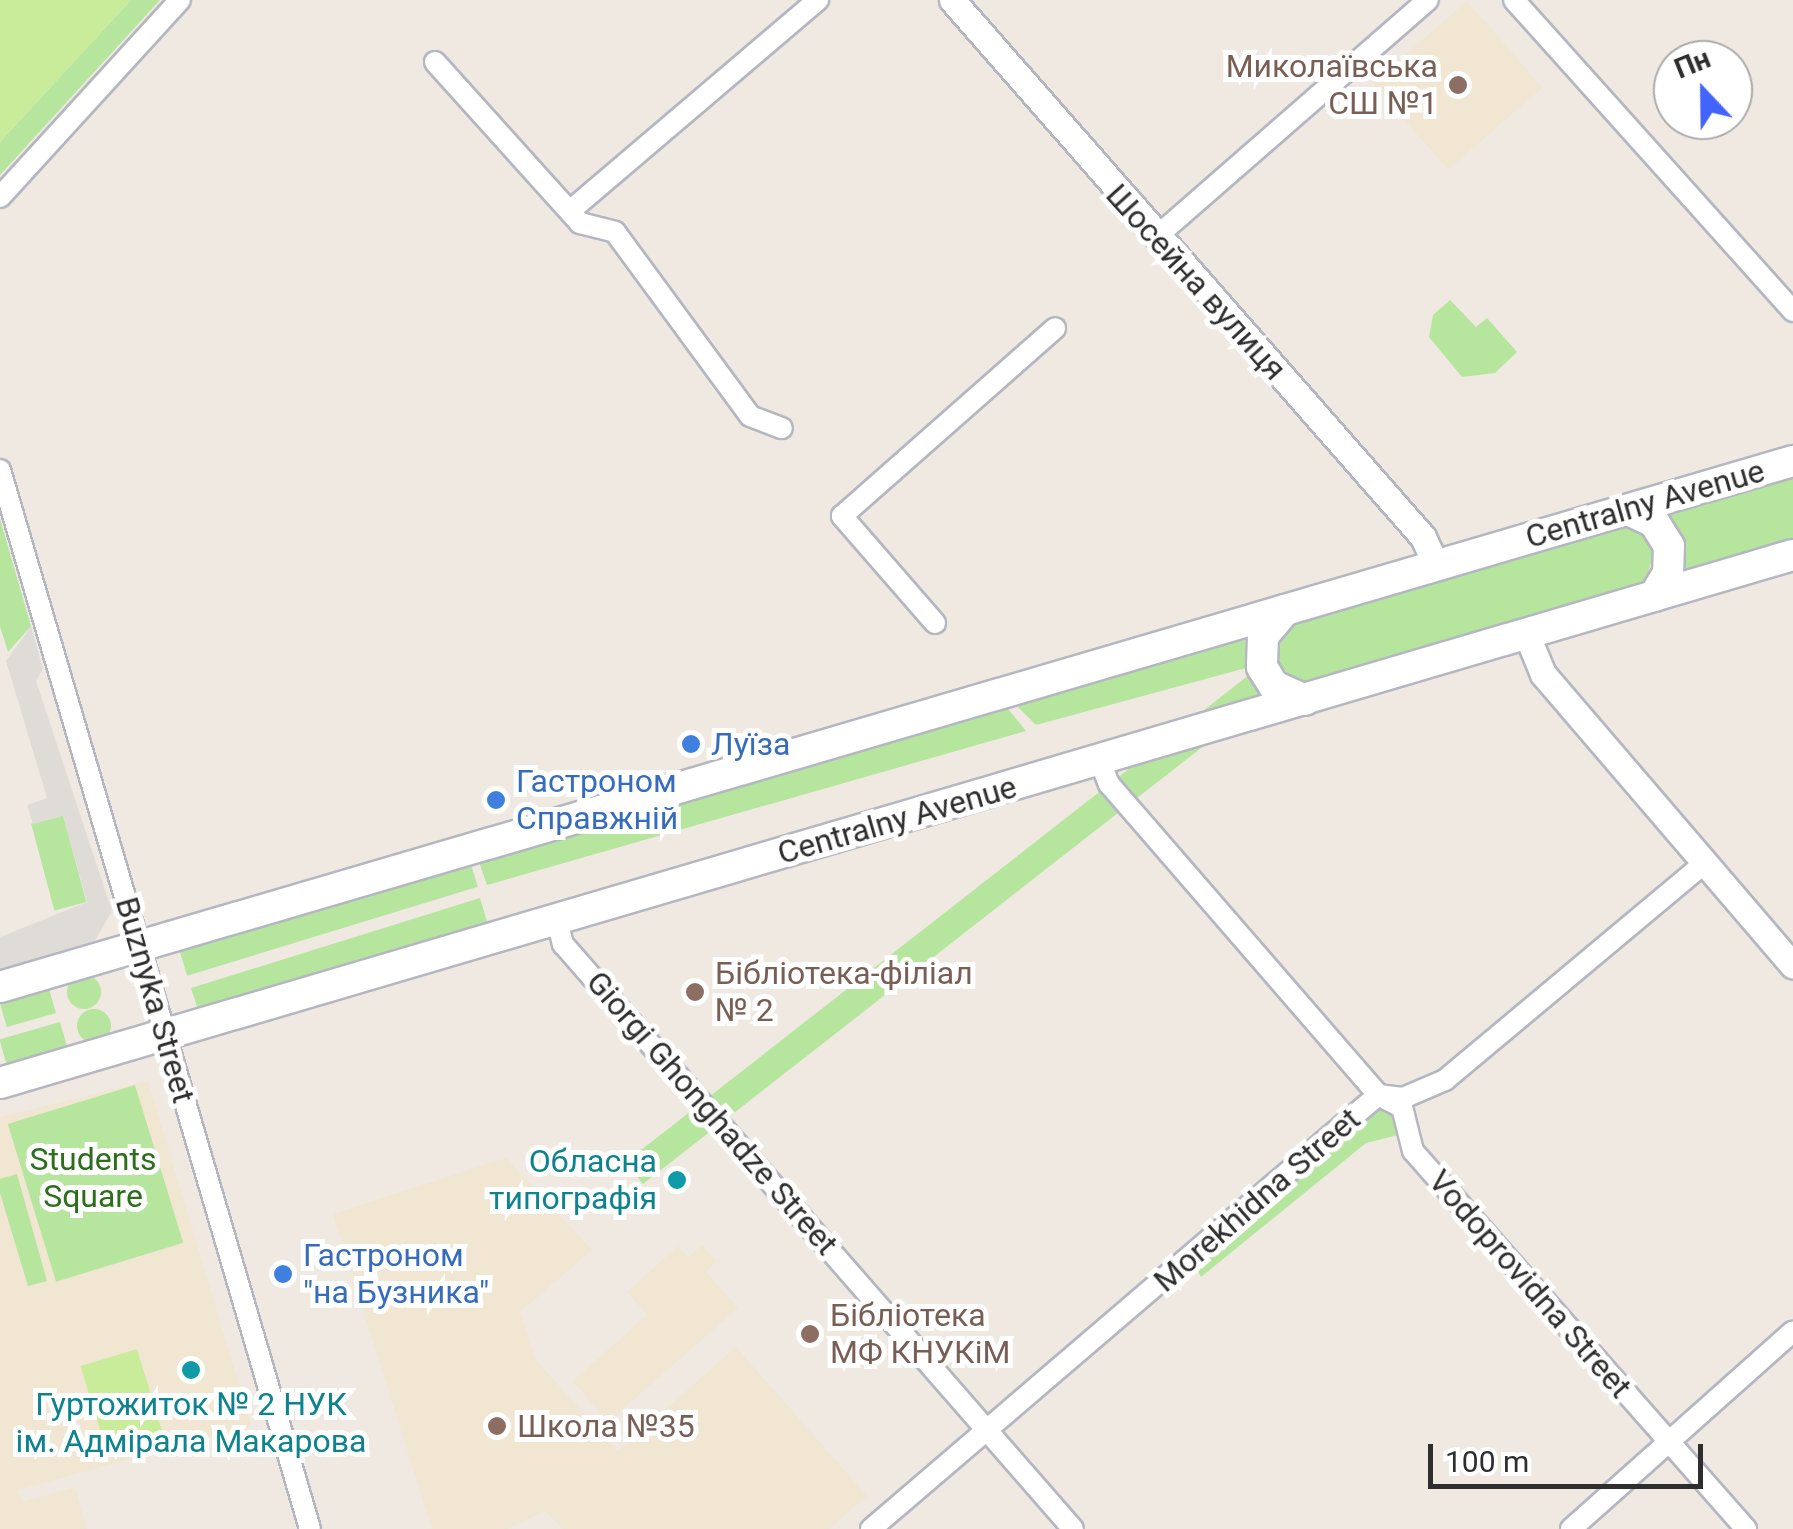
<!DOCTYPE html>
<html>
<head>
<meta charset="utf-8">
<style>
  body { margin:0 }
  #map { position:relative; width:1793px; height:1529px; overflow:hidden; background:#efe9e1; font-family:Roboto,sans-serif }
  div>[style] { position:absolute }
  .education>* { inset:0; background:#f0e6d1; transform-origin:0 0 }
  .green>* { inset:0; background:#b6e59e; transform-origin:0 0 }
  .round { border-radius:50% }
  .pitch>* { inset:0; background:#c9ec9a; transform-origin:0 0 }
  .plaza>* { inset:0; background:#dfdcd8 }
  .roads { filter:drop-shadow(2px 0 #b4b7c1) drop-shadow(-2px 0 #b4b7c1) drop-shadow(0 2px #b4b7c1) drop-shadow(0 -2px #b4b7c1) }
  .minor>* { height:20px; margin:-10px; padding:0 10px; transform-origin:10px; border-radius:10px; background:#fff }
  .tertiary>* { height:25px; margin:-12.5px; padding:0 12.5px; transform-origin:12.5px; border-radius:12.5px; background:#fff }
  .secondary>* { height:30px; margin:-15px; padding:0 15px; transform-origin:15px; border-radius:15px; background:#fff }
  .dots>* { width:28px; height:28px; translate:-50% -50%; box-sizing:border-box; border:5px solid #fff; border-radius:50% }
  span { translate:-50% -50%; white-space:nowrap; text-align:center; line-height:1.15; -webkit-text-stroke:10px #fff; paint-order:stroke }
  .education-label { font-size:32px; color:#785e54 }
  .right { translate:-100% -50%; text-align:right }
  .left { translate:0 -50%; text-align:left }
  .street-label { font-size:32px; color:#2e2e2e }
  .shop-label { font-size:32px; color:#366cbe }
  .park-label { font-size:32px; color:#2c6e1b }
  .culture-label { font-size:32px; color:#0d838f }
  .north { position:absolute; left:1653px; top:40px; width:100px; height:100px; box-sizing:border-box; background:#fff; border:2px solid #ababab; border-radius:50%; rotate:338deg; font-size:28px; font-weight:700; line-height:40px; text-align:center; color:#2e2e2e }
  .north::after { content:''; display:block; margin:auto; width:35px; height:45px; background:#4264fb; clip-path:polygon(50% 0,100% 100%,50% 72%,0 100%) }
  .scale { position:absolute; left:1428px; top:1444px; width:275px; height:45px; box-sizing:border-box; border:5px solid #2e2e2e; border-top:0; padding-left:12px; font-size:30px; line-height:35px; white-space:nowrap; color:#2e2e2e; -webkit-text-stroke:8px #fff; paint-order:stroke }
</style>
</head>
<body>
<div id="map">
  <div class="education">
    <i style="left:1467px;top:1px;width:115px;height:125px;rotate:49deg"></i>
    <i style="clip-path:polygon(148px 1081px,251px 1425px,18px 1490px,22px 1502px,75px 1487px,87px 1529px,0 1529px,0 1117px)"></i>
    <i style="clip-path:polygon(506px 1158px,592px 1250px,520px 1312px,535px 1359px,618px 1451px,736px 1347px,867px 1496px,829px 1529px,563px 1529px,545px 1511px,507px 1529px,432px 1529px,333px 1214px)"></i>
    <i style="clip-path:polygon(702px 1245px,717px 1261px,706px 1272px,738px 1308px,608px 1422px,573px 1381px,647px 1315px,627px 1292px,678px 1246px,688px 1258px)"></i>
  </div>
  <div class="green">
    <i style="clip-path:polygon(131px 0,160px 0,0 175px,0 142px)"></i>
    <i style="clip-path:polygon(1450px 300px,1476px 327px,1487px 318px,1517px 352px,1495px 373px,1462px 377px,1429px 337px,1433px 315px)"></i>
    <i style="clip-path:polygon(1793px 473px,1793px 541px,1686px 573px,1666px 511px)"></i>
    <i style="clip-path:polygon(0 519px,31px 626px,8px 652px,0 626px)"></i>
    <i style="clip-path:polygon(1619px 524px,1645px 533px,1655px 551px,1644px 584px,1313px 684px,1298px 683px,1276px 661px,1285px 625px)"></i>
    <i style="clip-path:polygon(1245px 634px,1246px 668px,1036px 725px,1013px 702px)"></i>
    <i style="left:1249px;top:675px;width:28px;height:791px;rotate:52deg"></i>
    <i style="clip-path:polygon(1004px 704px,1026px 731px,487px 885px,478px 859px)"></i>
    <i style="left:63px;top:815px;width:90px;height:33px;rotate:75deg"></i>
    <i style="left:470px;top:861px;width:27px;height:304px;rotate:73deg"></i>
    <i style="clip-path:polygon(480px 898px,488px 925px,198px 1010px,191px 988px)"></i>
    <i class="round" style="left:67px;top:975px;width:34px;height:34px"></i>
    <i style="left:49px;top:989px;width:25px;height:51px;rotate:74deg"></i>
    <i class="round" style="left:77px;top:1009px;width:34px;height:34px"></i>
    <i style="left:60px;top:1022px;width:26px;height:63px;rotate:74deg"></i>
    <i style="left:135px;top:1085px;width:165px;height:133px;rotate:73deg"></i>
    <i style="clip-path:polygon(1391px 1106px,1406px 1133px,1366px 1143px,1201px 1277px,1196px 1267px,1375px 1109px)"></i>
    <i style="clip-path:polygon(17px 1174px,47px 1281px,28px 1286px,0 1193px,0 1179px)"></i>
  </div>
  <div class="pitch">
    <i style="clip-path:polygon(0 0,131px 0,0 142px)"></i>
    <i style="left:137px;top:1349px;width:87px;height:59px;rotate:73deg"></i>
  </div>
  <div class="plaza">
    <i style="clip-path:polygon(31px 626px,43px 669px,36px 681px,112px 911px,93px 944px,0 974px,0 937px,87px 902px,63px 816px,33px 824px,27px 805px,47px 798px,6px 661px)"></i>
  </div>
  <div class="roads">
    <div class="minor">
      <i style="left:1514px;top:0;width:418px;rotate:48.1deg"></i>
      <i style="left:435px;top:62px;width:217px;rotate:48deg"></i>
      <i style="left:580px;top:223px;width:36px;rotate:14deg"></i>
      <i style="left:615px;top:232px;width:228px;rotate:53.7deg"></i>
      <i style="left:750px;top:416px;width:34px;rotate:21deg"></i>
      <i style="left:0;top:197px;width:267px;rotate:-47.6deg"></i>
      <i style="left:570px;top:211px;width:326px;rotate:-40.4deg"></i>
      <i style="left:1155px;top:238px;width:362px;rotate:-41.1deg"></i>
      <i style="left:0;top:470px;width:1103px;rotate:73.68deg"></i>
      <i style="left:935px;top:623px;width:142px;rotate:-131deg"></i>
      <i style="left:842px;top:516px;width:284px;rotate:-41.4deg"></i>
      <i style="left:1100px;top:761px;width:25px;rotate:69deg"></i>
      <i style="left:1109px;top:784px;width:411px;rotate:49.1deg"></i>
      <i style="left:1378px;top:1095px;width:27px;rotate:27deg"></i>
      <i style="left:1402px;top:1107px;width:45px;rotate:76deg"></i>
      <i style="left:1413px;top:1151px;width:504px;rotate:48.62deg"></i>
      <i style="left:557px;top:919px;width:26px;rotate:77deg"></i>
      <i style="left:563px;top:944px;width:776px;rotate:48.92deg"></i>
      <i style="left:871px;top:1529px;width:667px;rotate:-40.56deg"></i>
      <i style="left:1378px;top:1095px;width:25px;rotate:7deg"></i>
      <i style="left:1403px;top:1098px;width:46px;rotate:-23.2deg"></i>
      <i style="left:1445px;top:1080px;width:336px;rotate:-39.9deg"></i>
      <i style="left:1571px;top:1529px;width:297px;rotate:-41.7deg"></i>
    </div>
    <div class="tertiary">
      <i style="left:952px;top:0;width:714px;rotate:48.75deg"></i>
      <i style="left:1423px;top:537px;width:31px;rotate:65deg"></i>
      <i style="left:1527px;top:635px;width:42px;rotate:67.7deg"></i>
      <i style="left:1543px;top:674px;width:384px;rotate:49.4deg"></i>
    </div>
    <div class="secondary">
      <i style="left:1628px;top:510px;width:29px;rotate:25deg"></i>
      <i style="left:1654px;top:522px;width:28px;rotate:58deg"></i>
      <i style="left:1669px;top:546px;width:27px;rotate:92deg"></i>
      <i style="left:1668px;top:573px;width:27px;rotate:121deg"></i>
      <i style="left:1285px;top:610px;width:34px;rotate:130deg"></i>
      <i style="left:1263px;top:636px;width:31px;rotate:92deg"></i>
      <i style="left:1262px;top:667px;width:22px;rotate:58deg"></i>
      <i style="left:1274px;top:686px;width:34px;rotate:24deg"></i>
      <i style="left:0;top:987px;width:1869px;rotate:-16.35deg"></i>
      <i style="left:0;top:1083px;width:1869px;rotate:-16.41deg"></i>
    </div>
  </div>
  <div class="dots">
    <i style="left:1458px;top:85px;background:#8d6e63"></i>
    <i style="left:691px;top:744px;background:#3f7fe0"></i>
    <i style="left:496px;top:800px;background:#3f7fe0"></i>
    <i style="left:695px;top:992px;background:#8d6e63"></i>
    <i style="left:677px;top:1180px;background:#0f9aa8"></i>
    <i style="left:283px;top:1274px;background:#3f7fe0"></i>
    <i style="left:810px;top:1334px;background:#8d6e63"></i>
    <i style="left:191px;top:1370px;background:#0f9aa8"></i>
    <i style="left:497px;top:1426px;background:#8d6e63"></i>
  </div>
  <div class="education-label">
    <span class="right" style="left:1438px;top:85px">Миколаївська<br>СШ №1</span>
    <span class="left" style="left:715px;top:992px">Бібліотека-філіал<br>№ 2</span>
    <span class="left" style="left:830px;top:1334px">Бібліотека<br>МФ КНУКіМ</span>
    <span class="left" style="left:517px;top:1426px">Школа №35</span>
  </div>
  <div class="street-label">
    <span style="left:1196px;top:282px;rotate:48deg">Шосейна вулиця</span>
    <span style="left:1645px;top:504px;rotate:-16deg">Centralny Avenue</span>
    <span style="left:897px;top:820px;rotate:-16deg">Centralny Avenue</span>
    <span style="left:155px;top:1000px;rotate:74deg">Buznyka Street</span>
    <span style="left:712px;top:1113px;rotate:49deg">Giorgi Ghonghadze Street</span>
    <span style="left:1257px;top:1200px;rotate:-41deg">Morekhidna Street</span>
    <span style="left:1530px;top:1284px;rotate:49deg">Vodoprovidna Street</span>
  </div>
  <div class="shop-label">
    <span class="left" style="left:711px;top:744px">Луїза</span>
    <span class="left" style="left:516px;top:800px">Гастроном<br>Справжній</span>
    <span class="left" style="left:303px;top:1274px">Гастроном<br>"на Бузника"</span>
  </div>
  <div class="park-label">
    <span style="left:93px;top:1178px">Students<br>Square</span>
  </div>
  <div class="culture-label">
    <span class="right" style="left:657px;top:1180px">Обласна<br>типографія</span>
    <span style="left:191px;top:1423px">Гуртожиток № 2 НУК<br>ім. Адмірала Макарова</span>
  </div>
  <div class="north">Пн</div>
  <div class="scale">100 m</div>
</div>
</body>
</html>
